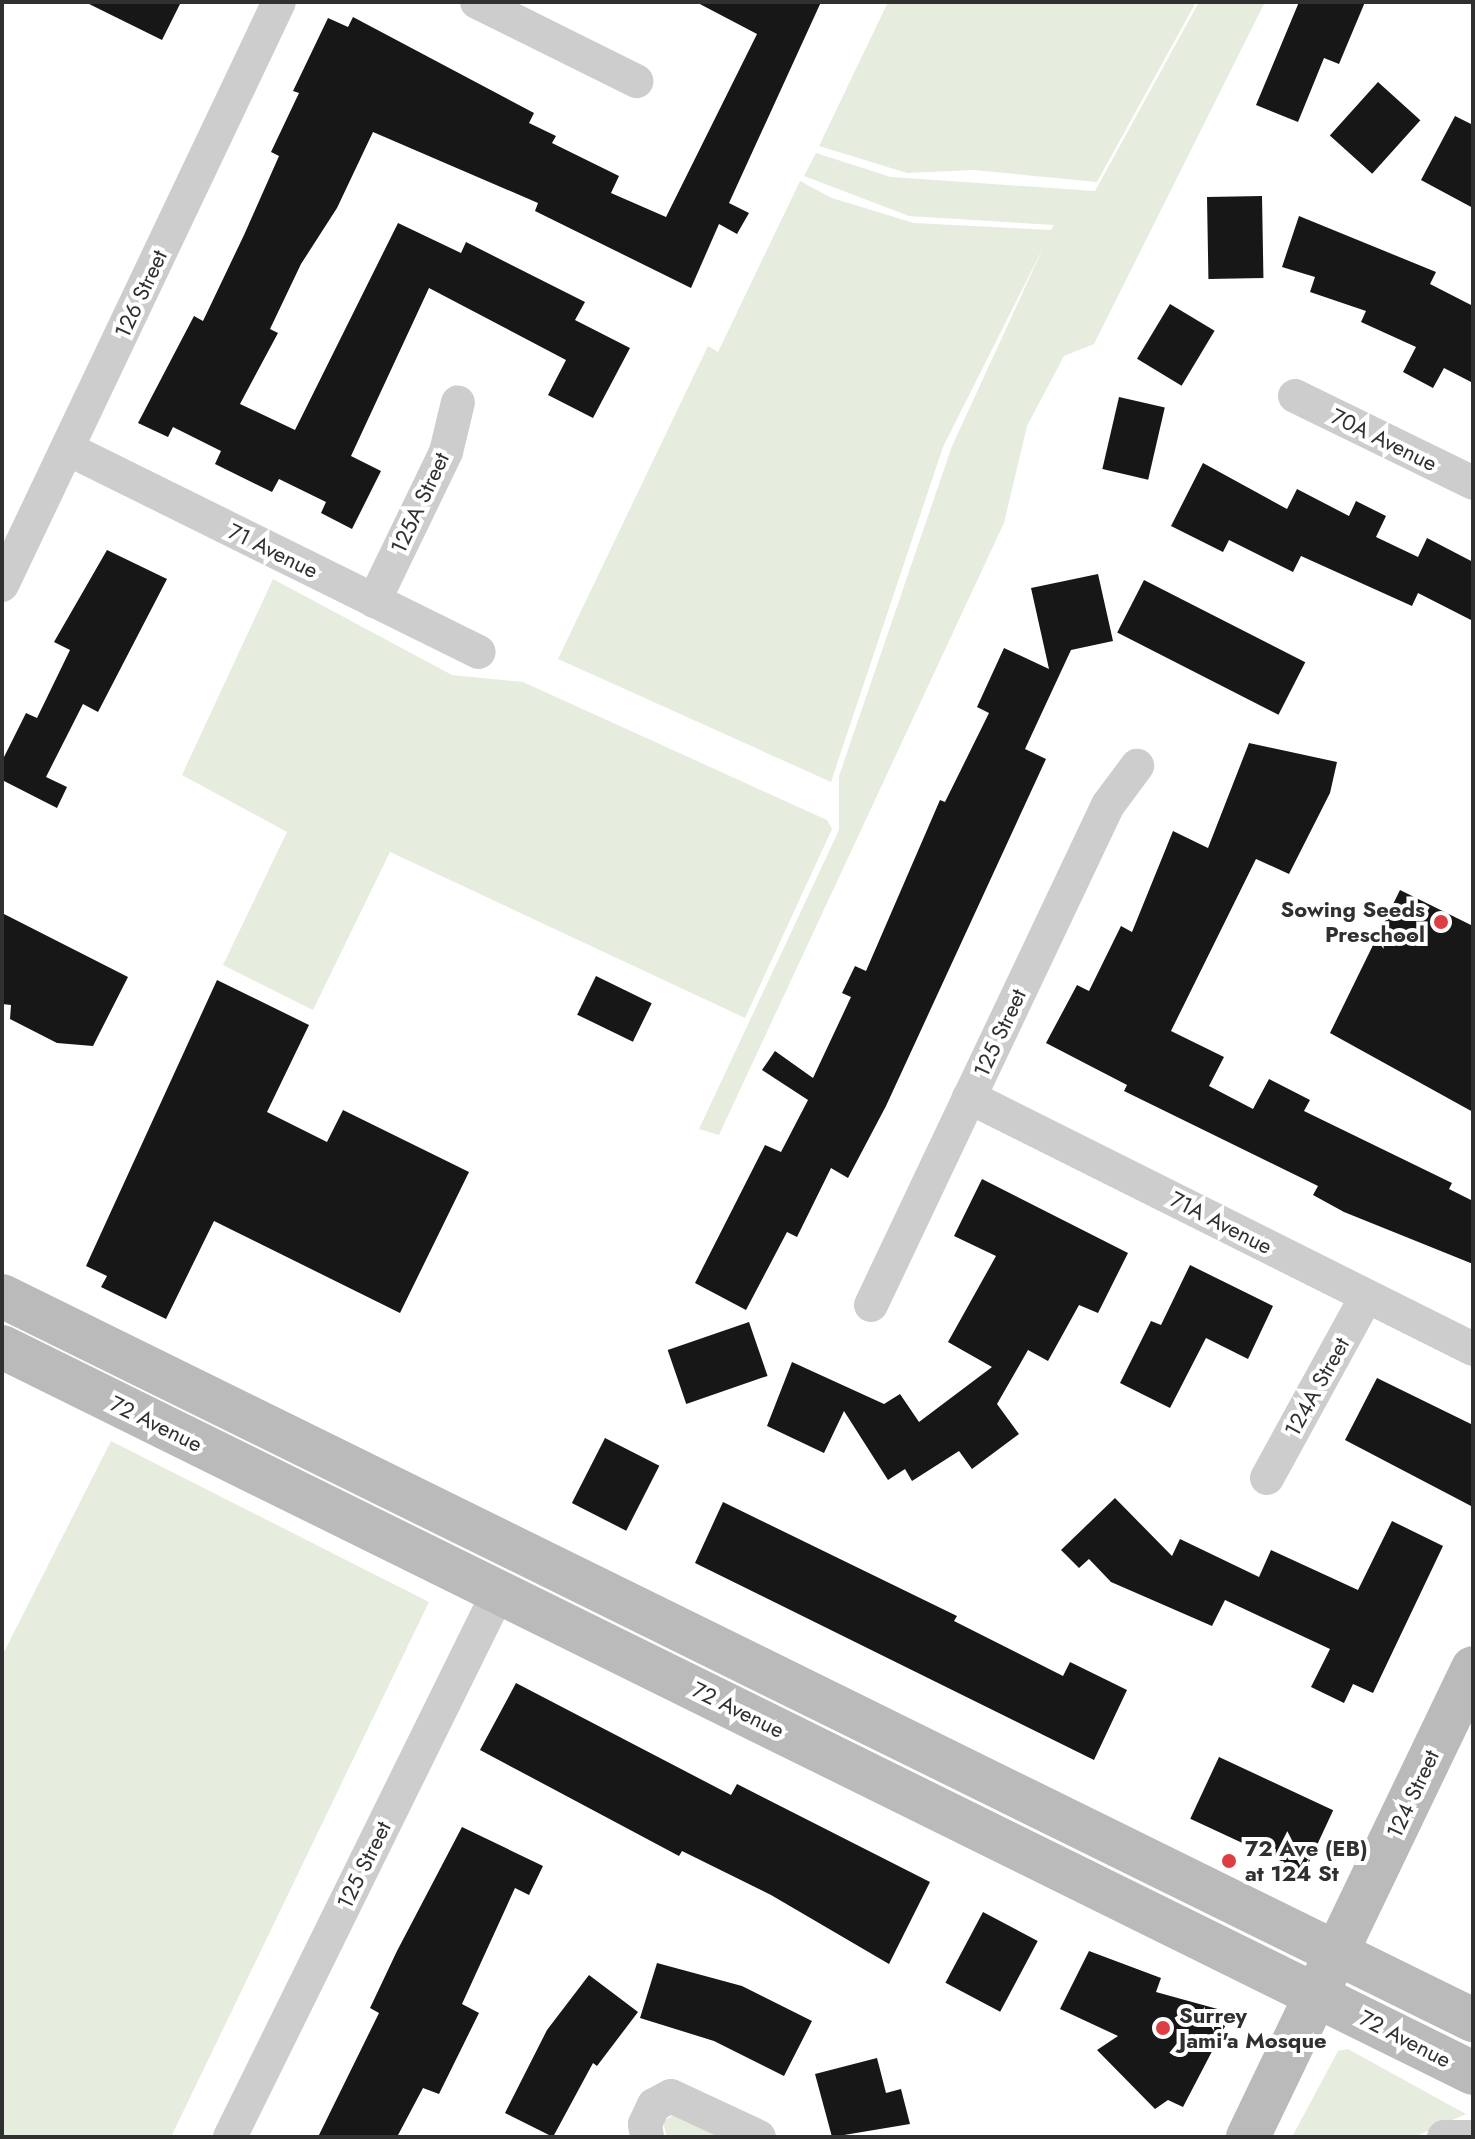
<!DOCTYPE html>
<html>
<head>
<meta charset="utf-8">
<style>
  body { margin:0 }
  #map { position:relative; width:1475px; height:2139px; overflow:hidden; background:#fff; font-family:Jost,sans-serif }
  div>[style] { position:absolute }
  .green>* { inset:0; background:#e6eddf }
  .building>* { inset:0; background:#171717; transform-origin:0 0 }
  .street>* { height:34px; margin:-17px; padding:0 17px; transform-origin:17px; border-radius:17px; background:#cdcdcd }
  .secondary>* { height:44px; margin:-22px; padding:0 22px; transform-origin:22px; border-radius:22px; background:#bababa }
  .dots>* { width:22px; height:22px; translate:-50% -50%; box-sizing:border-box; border:4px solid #fff; border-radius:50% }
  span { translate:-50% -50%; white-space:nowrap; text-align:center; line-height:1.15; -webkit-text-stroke:8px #fff; paint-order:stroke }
  .street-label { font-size:22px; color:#303030 }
  .poi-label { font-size:22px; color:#303030; font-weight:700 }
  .right { translate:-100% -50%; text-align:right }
  .left { translate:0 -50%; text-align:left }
  .frame { position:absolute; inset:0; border:4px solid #303030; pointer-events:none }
</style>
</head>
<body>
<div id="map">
  <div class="green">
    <i style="clip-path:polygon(888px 2px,1196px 2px,1097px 182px,973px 170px,907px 173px,819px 146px)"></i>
    <i style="clip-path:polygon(1199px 2px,1265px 2px,1094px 344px,1064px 356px,1027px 426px,1004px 523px,719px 1135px,699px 1129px,839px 830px,839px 776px,952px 446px,1045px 244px,943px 447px,831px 782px,558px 659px,708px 346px,718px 352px,800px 181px,832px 198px,914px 223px,1051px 230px,1054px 225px,909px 216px,804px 176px,816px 153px,891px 177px,1095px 191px)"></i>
    <i style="clip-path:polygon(273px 579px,452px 675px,523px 682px,827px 820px,832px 829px,745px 1018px,390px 852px,313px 1010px,223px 965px,287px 832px,182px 775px)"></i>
    <i style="clip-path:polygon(111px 1441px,429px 1602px,171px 2137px,2px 2137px,2px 1656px)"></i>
    <i style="clip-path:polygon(1348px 2049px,1466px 2114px,1414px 2137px,1292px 2137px,1338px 2051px)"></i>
    <i style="clip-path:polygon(673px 2115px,722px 2137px,667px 2137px,663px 2122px)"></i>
  </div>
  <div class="building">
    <i style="clip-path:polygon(85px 2px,181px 2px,162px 40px)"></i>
    <i style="clip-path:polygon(696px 2px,821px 2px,729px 203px,749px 213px,737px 234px,719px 224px,691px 288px,535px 211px,538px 203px,373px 132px,337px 208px,301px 264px,270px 329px,278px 333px,240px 404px,295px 430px,398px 223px,461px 253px,466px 242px,585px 302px,575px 320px,630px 348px,593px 418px,548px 395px,566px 360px,429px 288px,351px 456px,381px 471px,352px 529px,321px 513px,326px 502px,279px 479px,272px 492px,215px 464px,221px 451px,173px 427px,168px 437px,138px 423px,194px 316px,203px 321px,244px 235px,279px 156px,271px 152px,299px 93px,293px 91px,328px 18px,348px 27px,353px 17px,534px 113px,529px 123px,556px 136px,552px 143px,619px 176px,611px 193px,666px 217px,757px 34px)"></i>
    <i style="clip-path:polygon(1299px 2px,1365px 2px,1339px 64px,1324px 58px,1298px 122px,1256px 105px)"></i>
    <i style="left:1378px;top:82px;width:57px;height:72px;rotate:42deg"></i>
    <i style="clip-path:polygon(1455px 116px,1473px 125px,1473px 208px,1421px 180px)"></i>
    <i style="left:1262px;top:196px;width:82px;height:55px;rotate:89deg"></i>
    <i style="clip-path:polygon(1299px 216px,1436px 272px,1430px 284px,1473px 306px,1473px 383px,1444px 368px,1433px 388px,1403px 372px,1416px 347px,1361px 322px,1366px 311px,1310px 292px,1315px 277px,1282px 267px)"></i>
    <i style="left:1170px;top:304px;width:52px;height:64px;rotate:31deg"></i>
    <i style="left:1119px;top:397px;width:47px;height:74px;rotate:13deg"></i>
    <i style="clip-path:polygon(1203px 463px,1287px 509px,1297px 489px,1349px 516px,1356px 501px,1386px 516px,1376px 537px,1418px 557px,1427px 538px,1473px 562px,1473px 621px,1418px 593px,1412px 606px,1301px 556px,1293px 572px,1229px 540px,1223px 552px,1171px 526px)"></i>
    <i style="clip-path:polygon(107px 550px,167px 579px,98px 712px,83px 704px,46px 777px,67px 787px,57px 808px,2px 780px,2px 761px,26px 713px,37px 718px,70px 650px,54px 642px)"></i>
    <i style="clip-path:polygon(1098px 574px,1113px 641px,1071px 650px,1025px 749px,1046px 759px,886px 1106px,848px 1178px,831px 1168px,797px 1237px,787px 1232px,746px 1310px,695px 1283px,765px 1145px,781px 1152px,808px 1100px,762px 1070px,775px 1051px,813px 1078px,851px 997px,842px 993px,855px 966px,866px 971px,940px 800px,945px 802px,989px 713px,977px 707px,1004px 648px,1049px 669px,1031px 588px)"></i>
    <i style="left:1144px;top:580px;width:181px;height:59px;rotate:27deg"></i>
    <i style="clip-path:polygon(1249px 743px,1337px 762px,1330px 793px,1289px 874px,1256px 859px,1171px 1031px,1224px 1057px,1209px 1086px,1253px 1109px,1269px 1079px,1310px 1100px,1304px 1111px,1452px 1183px,1449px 1189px,1473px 1201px,1473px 1264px,1344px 1212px,1313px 1195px,1318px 1186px,1124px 1091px,1127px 1085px,1046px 1043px,1077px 985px,1089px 991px,1121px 926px,1132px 932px,1173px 831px,1208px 848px)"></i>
    <i style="clip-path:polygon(1400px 890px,1473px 926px,1473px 1112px,1330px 1033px)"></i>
    <i style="clip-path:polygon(2px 913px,128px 977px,93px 1046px,57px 1043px,10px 1019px,11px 1005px,2px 1004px)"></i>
    <i style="left:596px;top:976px;width:62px;height:43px;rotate:26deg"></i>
    <i style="clip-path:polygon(217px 980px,309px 1025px,267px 1112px,327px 1142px,343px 1110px,469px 1172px,400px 1313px,214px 1221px,166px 1319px,101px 1287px,107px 1276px,86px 1266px)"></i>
    <i style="clip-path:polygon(982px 1179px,1128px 1253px,1098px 1313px,1079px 1305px,1048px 1361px,1028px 1350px,997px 1404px,1019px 1434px,972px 1469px,959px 1451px,912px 1481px,905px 1469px,888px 1480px,844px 1411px,824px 1453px,767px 1426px,792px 1362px,884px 1404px,900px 1394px,919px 1422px,992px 1367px,948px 1342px,996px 1256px,954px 1236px)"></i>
    <i style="clip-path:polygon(1190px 1265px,1273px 1306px,1248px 1359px,1206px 1338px,1170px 1408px,1120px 1383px,1151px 1321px,1161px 1325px)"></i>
    <i style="left:749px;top:1322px;width:57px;height:86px;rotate:71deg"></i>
    <i style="clip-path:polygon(1377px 1378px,1473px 1425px,1473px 1507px,1345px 1440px)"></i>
    <i style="left:605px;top:1438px;width:61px;height:73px;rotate:27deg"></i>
    <i style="clip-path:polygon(1115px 1498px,1172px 1556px,1180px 1539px,1259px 1577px,1271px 1550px,1358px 1590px,1392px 1521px,1443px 1546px,1373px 1693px,1353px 1684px,1344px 1703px,1311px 1687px,1330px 1649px,1225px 1600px,1212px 1626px,1111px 1582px,1089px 1559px,1079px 1568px,1061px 1550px)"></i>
    <i style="clip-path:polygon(723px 1502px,957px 1616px,954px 1621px,1063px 1676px,1070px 1662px,1127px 1690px,1094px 1760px,695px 1563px)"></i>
    <i style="clip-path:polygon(516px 1683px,731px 1795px,737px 1784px,930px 1882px,889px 1964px,771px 1895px,682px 1851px,679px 1856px,480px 1750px)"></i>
    <i style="left:1219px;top:1757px;width:126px;height:68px;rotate:25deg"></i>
    <i style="clip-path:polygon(462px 1827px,543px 1866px,529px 1895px,515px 1888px,462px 2004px,479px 2013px,439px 2094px,423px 2088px,397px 2137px,318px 2137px,379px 2013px,370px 2008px,397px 1951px)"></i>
    <i style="left:983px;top:1912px;width:62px;height:80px;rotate:28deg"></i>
    <i style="clip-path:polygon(1089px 1951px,1161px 1978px,1156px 1992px,1232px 2013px,1183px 2107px,1168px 2100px,1155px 2109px,1097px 2050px,1118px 2036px,1060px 2009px)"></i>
    <i style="clip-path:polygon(657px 1963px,742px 1986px,812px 2021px,784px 2076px,714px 2041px,640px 2018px)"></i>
    <i style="clip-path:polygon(589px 1975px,638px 2012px,597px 2066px,593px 2063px,553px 2137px,505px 2113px,547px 2030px)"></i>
    <i style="clip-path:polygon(877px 2058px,886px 2093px,901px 2089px,910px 2124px,832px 2137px,815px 2074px)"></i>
  </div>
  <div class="street">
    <i style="left:477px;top:2px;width:178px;rotate:26.4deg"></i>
    <i style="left:1295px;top:396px;width:198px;rotate:26deg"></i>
    <i style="left:68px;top:449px;width:458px;rotate:26.3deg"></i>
    <i style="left:2px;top:585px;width:645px;rotate:-64.59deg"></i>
    <i style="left:374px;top:601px;width:165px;rotate:-64.2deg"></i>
    <i style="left:446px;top:452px;width:51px;rotate:-76.5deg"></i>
    <i style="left:969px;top:1097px;width:563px;rotate:26.57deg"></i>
    <i style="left:871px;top:1305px;width:553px;rotate:-64.64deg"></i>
    <i style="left:1108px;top:805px;width:49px;rotate:-53.4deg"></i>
    <i style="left:1267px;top:1478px;width:206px;rotate:-61.3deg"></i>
    <i style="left:230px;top:2137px;width:606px;rotate:-63.77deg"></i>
    <i style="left:647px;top:2137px;width:13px;rotate:-99deg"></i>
    <i style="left:645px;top:2124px;width:21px;rotate:-65deg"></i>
    <i style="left:654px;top:2105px;width:19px;rotate:-28deg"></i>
    <i style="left:671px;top:2096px;width:97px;rotate:25deg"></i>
    <i style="left:1444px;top:2137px;width:26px"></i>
  </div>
  <div class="secondary">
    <i style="left:2px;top:1296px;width:1640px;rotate:26.21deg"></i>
    <i style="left:2px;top:1347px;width:1640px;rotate:26.27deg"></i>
    <i style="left:1248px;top:2137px;width:520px;rotate:-64.37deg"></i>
  </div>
  <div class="dots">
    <i style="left:1441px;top:922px;background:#dd3d43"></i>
    <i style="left:1229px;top:1861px;background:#dd3d43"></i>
    <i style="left:1163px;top:2028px;background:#dd3d43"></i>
  </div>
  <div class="street-label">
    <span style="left:141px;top:294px;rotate:-65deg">126 Street</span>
    <span style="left:1384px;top:440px;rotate:26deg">70A Avenue</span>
    <span style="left:420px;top:503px;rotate:-65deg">125A Street</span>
    <span style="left:273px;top:551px;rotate:26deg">71 Avenue</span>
    <span style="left:1000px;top:1033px;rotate:-65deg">125 Street</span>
    <span style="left:1221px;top:1223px;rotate:27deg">71A Avenue</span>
    <span style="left:1317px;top:1387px;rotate:-61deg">124A Street</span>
    <span style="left:156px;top:1424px;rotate:26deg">72 Avenue</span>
    <span style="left:738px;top:1710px;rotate:26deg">72 Avenue</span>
    <span style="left:1413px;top:1794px;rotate:-65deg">124 Street</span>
    <span style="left:364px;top:1865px;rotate:-64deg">125 Street</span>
    <span style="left:1405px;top:2039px;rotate:27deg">72 Avenue</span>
  </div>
  <div class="poi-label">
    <span class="right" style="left:1425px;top:922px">Sowing Seeds<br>Preschool</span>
    <span class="left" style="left:1245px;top:1861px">72 Ave (EB)<br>at 124 St</span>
    <span class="left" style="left:1179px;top:2028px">Surrey<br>Jami'a Mosque</span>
  </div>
  <div class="frame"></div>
</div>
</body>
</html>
